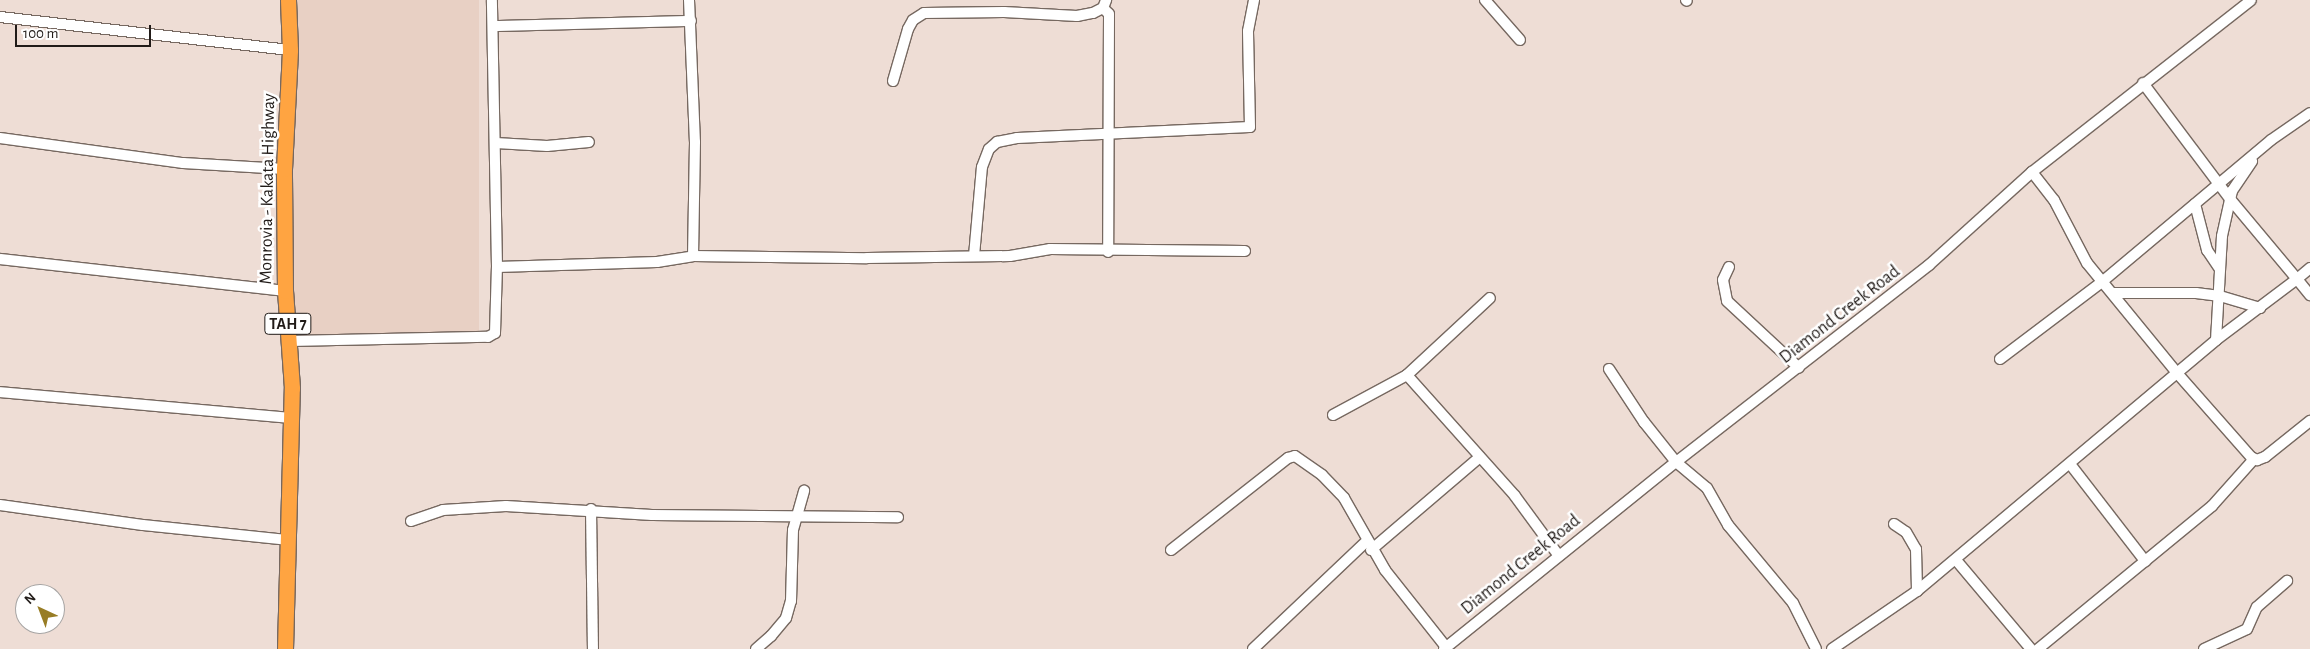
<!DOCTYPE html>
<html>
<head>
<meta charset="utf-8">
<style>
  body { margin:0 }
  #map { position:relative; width:2310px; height:649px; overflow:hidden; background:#eeddd5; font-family:"Alegreya Sans",sans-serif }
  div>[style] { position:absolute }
  .built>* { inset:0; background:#e8d0c4; transform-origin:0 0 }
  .roads { filter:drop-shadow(1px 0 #766860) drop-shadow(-1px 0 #766860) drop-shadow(0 1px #766860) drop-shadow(0 -1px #766860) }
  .minor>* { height:10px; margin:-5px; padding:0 5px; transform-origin:5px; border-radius:5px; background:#fff }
  .highway>* { height:15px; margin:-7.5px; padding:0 7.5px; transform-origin:7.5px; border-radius:7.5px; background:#ffa441 }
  span { translate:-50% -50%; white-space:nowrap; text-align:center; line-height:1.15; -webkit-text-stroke:5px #fff; paint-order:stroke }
  .shield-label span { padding:1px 4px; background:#fff; border:1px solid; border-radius:4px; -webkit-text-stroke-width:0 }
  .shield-label { font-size:16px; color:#211b18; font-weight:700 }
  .street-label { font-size:18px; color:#211b18 }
  .north { position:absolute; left:15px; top:584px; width:50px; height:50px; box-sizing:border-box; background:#fff; border:1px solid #a6a4a3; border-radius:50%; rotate:317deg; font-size:14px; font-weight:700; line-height:20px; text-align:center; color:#211b18 }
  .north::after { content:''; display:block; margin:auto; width:18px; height:22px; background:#987d25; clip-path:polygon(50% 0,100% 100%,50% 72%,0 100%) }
  .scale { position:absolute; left:15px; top:25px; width:136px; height:22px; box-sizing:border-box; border:2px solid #211b18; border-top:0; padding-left:6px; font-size:15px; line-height:18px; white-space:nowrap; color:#211b18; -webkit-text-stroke:4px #fff; paint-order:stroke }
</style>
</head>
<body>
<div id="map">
  <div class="built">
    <i style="left:282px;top:0;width:197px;height:337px"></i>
  </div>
  <div class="roads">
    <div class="minor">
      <i style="left:689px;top:0;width:142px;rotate:87.6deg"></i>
      <i style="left:695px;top:142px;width:114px;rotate:91deg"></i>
      <i style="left:1485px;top:0;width:53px;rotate:48.8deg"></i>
      <i style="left:1686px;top:0;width:1px;rotate:45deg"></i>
      <i style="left:1103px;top:8px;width:8px;rotate:45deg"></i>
      <i style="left:1109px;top:14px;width:238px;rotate:90.2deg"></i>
      <i style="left:0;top:17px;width:292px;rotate:6.5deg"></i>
      <i style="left:494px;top:26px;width:197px;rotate:-1.5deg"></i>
      <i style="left:893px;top:81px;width:54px;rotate:-73.9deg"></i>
      <i style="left:908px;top:29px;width:10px;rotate:-61deg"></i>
      <i style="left:913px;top:20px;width:13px;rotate:-32deg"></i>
      <i style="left:924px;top:13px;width:80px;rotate:-0.7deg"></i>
      <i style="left:1004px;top:12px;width:73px;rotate:3.1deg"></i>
      <i style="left:1077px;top:16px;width:16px;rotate:-11deg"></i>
      <i style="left:1093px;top:13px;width:11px;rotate:-27deg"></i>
      <i style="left:1103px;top:8px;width:9px;rotate:-69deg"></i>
      <i style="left:2143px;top:83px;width:145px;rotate:53.1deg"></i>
      <i style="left:2230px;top:199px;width:104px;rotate:50.1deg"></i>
      <i style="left:2297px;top:279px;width:17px;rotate:-40deg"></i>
      <i style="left:0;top:138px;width:185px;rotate:7.8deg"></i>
      <i style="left:183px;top:163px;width:101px;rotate:3.4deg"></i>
      <i style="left:496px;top:143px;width:51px;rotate:3.4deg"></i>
      <i style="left:547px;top:146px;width:42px;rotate:-5.4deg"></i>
      <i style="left:2032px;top:172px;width:36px;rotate:52deg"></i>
      <i style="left:2054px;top:200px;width:71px;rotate:62.4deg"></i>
      <i style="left:2087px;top:263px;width:142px;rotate:50.7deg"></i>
      <i style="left:2177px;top:373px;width:112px;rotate:48.6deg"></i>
      <i style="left:2251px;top:457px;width:7px;rotate:27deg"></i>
      <i style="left:2257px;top:460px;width:9px;rotate:-21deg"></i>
      <i style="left:2265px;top:457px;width:58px;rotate:-38.7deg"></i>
      <i style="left:2195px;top:204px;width:48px;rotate:75.4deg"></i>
      <i style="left:2207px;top:250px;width:22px;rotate:56deg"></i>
      <i style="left:974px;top:256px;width:89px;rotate:-84.9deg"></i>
      <i style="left:982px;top:167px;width:19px;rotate:-69deg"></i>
      <i style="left:989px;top:149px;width:11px;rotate:-41deg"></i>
      <i style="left:997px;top:142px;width:20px;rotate:-11deg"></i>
      <i style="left:1017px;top:138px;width:233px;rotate:-2.7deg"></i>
      <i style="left:1250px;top:127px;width:96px;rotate:-91.2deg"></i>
      <i style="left:1248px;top:31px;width:32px;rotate:-79deg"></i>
      <i style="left:0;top:259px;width:287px;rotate:6.4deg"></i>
      <i style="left:497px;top:267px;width:160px;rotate:-1.8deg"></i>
      <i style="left:657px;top:262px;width:36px;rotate:-9deg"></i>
      <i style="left:693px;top:256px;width:174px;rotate:0.7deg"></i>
      <i style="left:867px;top:258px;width:143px;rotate:-0.8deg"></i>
      <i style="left:1010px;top:256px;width:41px;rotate:-9.9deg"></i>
      <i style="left:1050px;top:249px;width:195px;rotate:0.6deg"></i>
      <i style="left:1729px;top:267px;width:14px;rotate:115deg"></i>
      <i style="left:1723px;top:280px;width:21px;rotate:79deg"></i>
      <i style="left:1727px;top:301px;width:98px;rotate:42.9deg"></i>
      <i style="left:2113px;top:293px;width:83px"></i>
      <i style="left:2196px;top:293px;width:24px;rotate:7deg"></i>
      <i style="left:2220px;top:296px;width:42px;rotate:16.7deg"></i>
      <i style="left:2216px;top:340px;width:104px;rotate:-86.7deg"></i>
      <i style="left:2222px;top:236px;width:46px;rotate:-77.5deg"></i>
      <i style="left:2232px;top:191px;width:36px;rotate:-56deg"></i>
      <i style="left:290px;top:341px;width:198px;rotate:-1.2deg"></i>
      <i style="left:488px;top:337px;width:8px;rotate:-30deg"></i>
      <i style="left:495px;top:333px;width:66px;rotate:-88.3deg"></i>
      <i style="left:497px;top:267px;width:267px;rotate:-91.1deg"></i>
      <i style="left:2000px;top:359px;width:129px;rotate:-37.1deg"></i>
      <i style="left:2103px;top:281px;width:219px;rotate:-40deg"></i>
      <i style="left:2271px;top:140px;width:47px;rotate:-34.7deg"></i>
      <i style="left:1609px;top:369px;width:64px;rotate:56.6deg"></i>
      <i style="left:1644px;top:422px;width:51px;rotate:51.3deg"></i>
      <i style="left:1676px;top:462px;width:40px;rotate:40deg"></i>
      <i style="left:1707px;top:488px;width:43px;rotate:60.4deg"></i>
      <i style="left:1728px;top:525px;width:102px;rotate:50.2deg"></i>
      <i style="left:1793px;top:603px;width:51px;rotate:63.4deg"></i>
      <i style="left:1407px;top:375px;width:113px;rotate:-42.9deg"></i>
      <i style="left:0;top:392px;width:290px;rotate:5.1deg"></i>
      <i style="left:1333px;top:415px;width:84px;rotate:-28.4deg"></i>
      <i style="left:1407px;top:375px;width:162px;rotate:48.2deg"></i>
      <i style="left:1515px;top:496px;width:74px;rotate:53.7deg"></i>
      <i style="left:2070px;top:464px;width:123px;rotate:52.3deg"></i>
      <i style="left:0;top:505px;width:144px;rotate:8deg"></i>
      <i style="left:143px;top:525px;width:147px;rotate:5.9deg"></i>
      <i style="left:591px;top:509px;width:140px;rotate:89.2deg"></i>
      <i style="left:411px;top:521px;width:34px;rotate:-19deg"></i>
      <i style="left:443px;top:510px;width:63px;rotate:-3.6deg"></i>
      <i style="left:506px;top:506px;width:146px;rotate:3.5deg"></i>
      <i style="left:652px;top:515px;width:246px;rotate:0.5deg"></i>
      <i style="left:1894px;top:524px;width:14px;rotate:34deg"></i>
      <i style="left:1906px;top:532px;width:20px;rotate:60deg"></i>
      <i style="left:1916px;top:549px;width:42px;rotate:88.6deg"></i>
      <i style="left:1171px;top:550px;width:149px;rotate:-38.2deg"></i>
      <i style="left:1288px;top:458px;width:7px;rotate:-16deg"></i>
      <i style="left:1295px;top:456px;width:33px;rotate:35deg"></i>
      <i style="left:1322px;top:475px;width:32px;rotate:46deg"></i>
      <i style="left:1344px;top:498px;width:83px;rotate:60.3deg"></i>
      <i style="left:1385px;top:570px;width:98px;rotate:51.6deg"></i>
      <i style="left:1371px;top:550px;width:143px;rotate:-40.5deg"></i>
      <i style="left:1956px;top:560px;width:116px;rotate:49.9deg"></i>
      <i style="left:756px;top:649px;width:20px;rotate:-41deg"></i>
      <i style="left:771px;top:636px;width:23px;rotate:-50deg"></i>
      <i style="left:786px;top:618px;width:18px;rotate:-74deg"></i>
      <i style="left:791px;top:601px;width:71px;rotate:-88.4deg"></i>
      <i style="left:793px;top:530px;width:41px;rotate:-74.2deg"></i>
      <i style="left:1253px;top:649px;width:157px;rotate:-43.5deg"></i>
      <i style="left:1444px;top:649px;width:298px;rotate:-38.9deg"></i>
      <i style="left:1676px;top:462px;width:321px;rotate:-37.9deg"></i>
      <i style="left:1929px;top:265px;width:139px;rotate:-42.1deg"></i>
      <i style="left:2032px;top:172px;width:278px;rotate:-38.1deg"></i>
      <i style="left:1832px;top:649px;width:103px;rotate:-34.3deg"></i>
      <i style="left:1917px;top:591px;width:390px;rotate:-40deg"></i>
      <i style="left:2216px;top:340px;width:101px;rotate:-37deg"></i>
      <i style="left:2297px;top:279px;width:21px;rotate:51deg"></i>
      <i style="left:2038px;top:649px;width:225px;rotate:-39.4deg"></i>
      <i style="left:2212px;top:506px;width:63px;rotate:-48.2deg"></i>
      <i style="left:2204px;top:649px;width:47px;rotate:-24.9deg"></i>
      <i style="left:2247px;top:629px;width:24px;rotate:-66deg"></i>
      <i style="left:2257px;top:607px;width:40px;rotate:-41deg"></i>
    </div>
    <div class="highway">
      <i style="left:285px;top:649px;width:261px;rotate:-88.5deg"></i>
      <i style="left:292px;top:388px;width:97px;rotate:-94.1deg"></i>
      <i style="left:285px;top:291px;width:122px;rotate:-90.5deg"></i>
      <i style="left:284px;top:169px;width:119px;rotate:-87.1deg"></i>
      <i style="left:290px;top:50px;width:50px;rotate:-92.3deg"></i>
    </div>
  </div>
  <div class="shield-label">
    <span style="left:288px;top:324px">TAH 7</span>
  </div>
  <div class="street-label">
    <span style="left:268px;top:189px;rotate:-89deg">Monrovia - Kakata Highway</span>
    <span style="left:1840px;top:315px;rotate:-38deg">Diamond Creek Road</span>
    <span style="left:1521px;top:565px;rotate:-39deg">Diamond Creek Road</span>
  </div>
  <div class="north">N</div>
  <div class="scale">100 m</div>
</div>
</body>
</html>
